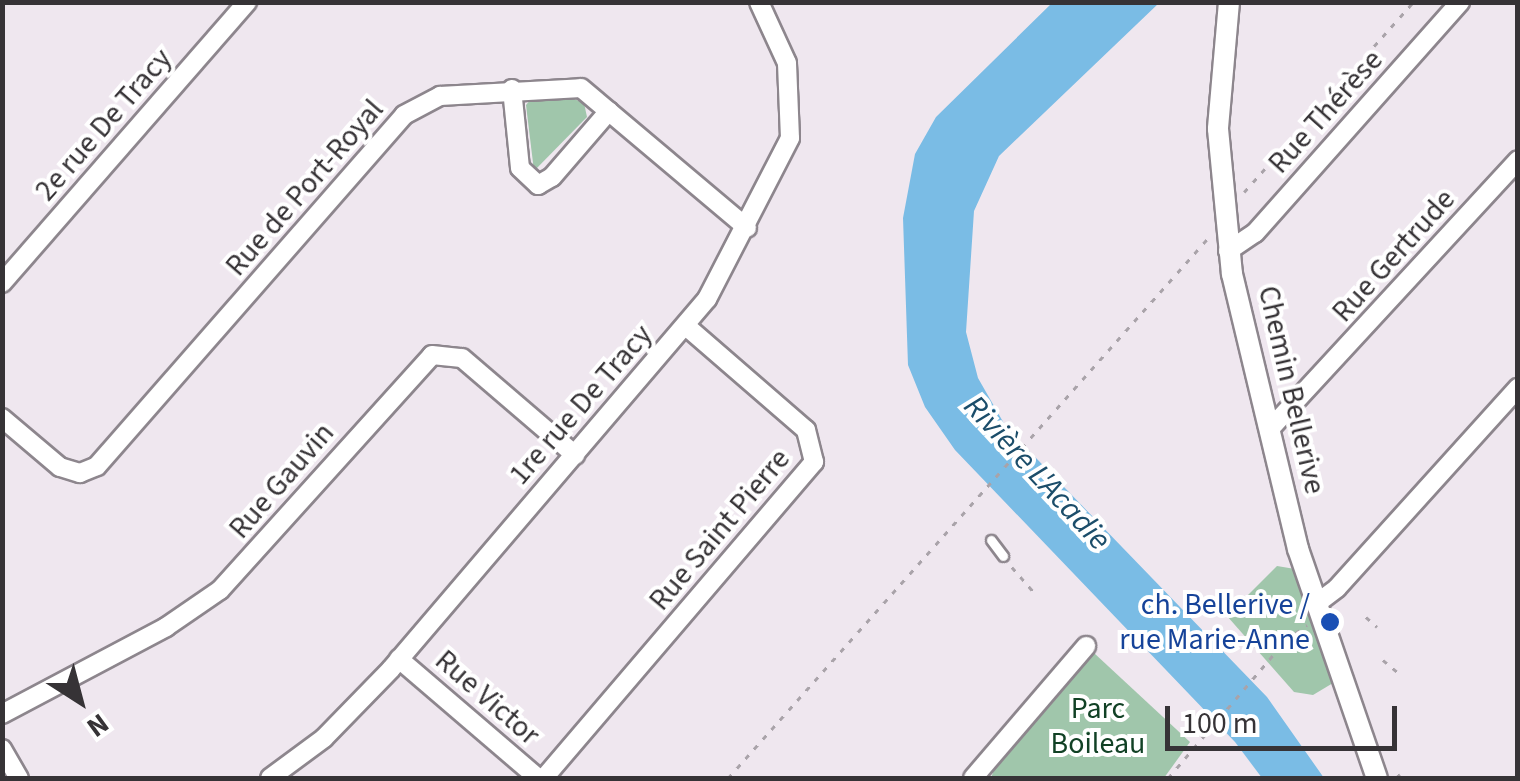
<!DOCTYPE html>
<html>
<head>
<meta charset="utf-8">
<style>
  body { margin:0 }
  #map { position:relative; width:1520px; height:781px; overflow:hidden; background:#efe7ef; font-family:"Source Sans 3",sans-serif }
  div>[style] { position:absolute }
  .green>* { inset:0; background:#a0c6ab }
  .water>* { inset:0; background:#7abce5 }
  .path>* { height:2.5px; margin-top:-1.25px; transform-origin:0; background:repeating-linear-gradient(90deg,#a9a3a9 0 5px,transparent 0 13px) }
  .roads { filter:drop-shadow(2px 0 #8d868d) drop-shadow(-2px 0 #8d868d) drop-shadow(0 2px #8d868d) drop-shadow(0 -2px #8d868d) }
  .service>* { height:9px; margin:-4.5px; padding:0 4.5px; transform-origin:4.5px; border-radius:4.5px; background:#fff }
  .minor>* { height:18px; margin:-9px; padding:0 9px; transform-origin:9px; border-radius:9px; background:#fff }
  .tertiary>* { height:20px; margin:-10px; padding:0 10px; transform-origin:10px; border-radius:10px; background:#fff }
  .dots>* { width:28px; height:28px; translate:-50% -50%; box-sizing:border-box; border:5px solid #fff; border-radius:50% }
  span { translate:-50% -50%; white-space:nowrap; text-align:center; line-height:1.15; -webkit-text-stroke:8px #fff; paint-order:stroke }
  .street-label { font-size:30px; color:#363336 }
  .transit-label { font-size:30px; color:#164399 }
  .right { translate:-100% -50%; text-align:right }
  .park-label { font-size:30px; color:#114125 }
  .water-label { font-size:32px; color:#1b4d6a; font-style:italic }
  .frame { position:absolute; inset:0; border:5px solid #363336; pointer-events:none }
  .north { position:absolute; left:30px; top:651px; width:100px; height:100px; -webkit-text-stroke:8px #fff; paint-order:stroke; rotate:144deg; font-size:28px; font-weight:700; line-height:40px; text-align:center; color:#363336 }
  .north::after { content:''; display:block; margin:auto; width:35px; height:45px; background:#363336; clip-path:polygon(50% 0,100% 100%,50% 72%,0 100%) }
  .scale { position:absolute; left:1165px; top:706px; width:232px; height:45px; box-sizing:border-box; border:5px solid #363336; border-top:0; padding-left:12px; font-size:30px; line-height:35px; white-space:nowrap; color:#363336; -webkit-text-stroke:8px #fff; paint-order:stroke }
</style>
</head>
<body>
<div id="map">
  <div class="green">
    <i style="clip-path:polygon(564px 95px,584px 103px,587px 117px,534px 171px,526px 105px,532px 98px)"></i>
    <i style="clip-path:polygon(1277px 566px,1295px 569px,1333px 683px,1313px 695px,1294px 692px,1227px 616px)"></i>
    <i style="clip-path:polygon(1094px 653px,1190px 742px,1164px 778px,991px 778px,996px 764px)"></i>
  </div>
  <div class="water">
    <i style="clip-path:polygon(1053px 2px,1159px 3px,999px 156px,974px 211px,966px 332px,978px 378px,1006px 427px,1267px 697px,1324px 778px,1262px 778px,1235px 742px,955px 450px,925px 407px,908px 365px,903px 218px,915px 154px,936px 117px)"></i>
  </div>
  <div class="path">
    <i style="left:1244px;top:192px;width:254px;rotate:-48.3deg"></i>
    <i style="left:1012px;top:567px;width:33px;rotate:49deg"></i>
    <i style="left:1366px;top:617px;width:15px;rotate:42deg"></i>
    <i style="left:1290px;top:638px;width:25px;rotate:34deg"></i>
    <i style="left:1383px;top:660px;width:23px;rotate:40deg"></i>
    <i style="left:1398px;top:774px;width:5px;rotate:53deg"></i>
    <i style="left:728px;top:778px;width:724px;rotate:-48.36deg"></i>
    <i style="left:1168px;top:778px;width:180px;rotate:-49.5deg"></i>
    <i style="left:1285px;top:641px;width:27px;rotate:-36deg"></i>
  </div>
  <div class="roads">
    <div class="service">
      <i style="left:991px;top:540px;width:20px;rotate:53deg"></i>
    </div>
    <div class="minor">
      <i style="left:512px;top:89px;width:79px;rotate:84.2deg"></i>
      <i style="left:520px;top:168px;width:25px;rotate:43deg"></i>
      <i style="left:538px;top:185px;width:16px;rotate:-30deg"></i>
      <i style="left:552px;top:177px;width:87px;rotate:-49.2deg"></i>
      <i style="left:1228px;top:251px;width:32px;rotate:-34deg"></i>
      <i style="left:1255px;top:233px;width:309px;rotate:-48.4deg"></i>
      <i style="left:2px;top:283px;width:373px;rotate:-48.9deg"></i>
      <i style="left:2px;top:418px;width:76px;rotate:40.2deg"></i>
      <i style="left:60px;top:467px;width:21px;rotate:17deg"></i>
      <i style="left:80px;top:473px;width:18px;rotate:-22deg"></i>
      <i style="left:97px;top:466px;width:466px;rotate:-48.8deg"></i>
      <i style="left:404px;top:115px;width:41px;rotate:-27.8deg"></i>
      <i style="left:440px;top:96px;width:141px;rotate:-3.2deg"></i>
      <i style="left:581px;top:88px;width:217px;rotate:40.1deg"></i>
      <i style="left:1269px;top:430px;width:367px;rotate:-47.3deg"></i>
      <i style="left:1316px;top:604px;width:26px;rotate:-37deg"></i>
      <i style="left:1337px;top:588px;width:270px;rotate:-47.9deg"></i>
      <i style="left:399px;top:659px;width:183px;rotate:40.6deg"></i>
      <i style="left:2px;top:714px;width:186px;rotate:-27.9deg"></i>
      <i style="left:166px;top:627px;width:65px;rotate:-34.4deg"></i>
      <i style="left:220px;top:590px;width:316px;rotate:-47.9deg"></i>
      <i style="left:432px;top:355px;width:30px;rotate:6deg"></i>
      <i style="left:462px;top:358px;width:149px;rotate:40.6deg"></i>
      <i style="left:2px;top:749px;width:34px;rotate:60deg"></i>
      <i style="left:270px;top:778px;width:67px;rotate:-36.5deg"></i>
      <i style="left:324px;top:738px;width:96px;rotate:-45.8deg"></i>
      <i style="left:391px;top:669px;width:487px;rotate:-49.5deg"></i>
      <i style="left:707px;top:299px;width:181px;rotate:-62.7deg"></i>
      <i style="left:790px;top:138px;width:75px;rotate:-92.3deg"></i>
      <i style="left:787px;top:63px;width:67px;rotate:-114.7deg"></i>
      <i style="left:544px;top:778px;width:416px;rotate:-49.5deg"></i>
      <i style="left:814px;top:462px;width:33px;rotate:-104deg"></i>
      <i style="left:806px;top:430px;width:159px;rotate:-139.1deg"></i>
      <i style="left:973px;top:778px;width:174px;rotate:-49.4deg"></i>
    </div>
    <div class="tertiary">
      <i style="left:1229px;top:2px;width:127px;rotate:95deg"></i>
      <i style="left:1218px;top:129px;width:146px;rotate:84.5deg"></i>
      <i style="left:1232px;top:274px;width:283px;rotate:76.5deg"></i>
      <i style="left:1298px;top:549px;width:242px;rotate:71deg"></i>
    </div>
  </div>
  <div class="dots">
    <i style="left:1330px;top:622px;background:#1a4fb4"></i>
  </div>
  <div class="street-label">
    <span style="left:1326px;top:112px;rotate:-48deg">Rue Thérèse</span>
    <span style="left:104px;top:125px;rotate:-49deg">2e rue De Tracy</span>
    <span style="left:305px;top:188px;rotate:-49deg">Rue de Port-Royal</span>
    <span style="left:1394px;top:256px;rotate:-48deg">Rue Gertrude</span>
    <span style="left:1291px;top:390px;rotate:77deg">Chemin Bellerive</span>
    <span style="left:581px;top:405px;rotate:-49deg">1re rue De Tracy</span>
    <span style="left:282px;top:481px;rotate:-49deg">Rue Gauvin</span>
    <span style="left:720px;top:530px;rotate:-50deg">Rue Saint Pierre</span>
    <span style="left:487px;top:698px;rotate:41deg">Rue Victor</span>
  </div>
  <div class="transit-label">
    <span class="right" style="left:1310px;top:622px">ch. Bellerive /<br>rue Marie-Anne</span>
  </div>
  <div class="park-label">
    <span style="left:1098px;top:726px">Parc<br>Boileau</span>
  </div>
  <div class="water-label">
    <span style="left:1037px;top:473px;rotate:47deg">Rivière L'Acadie</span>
  </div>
  <div class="frame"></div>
  <div class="north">N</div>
  <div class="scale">100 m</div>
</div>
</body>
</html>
